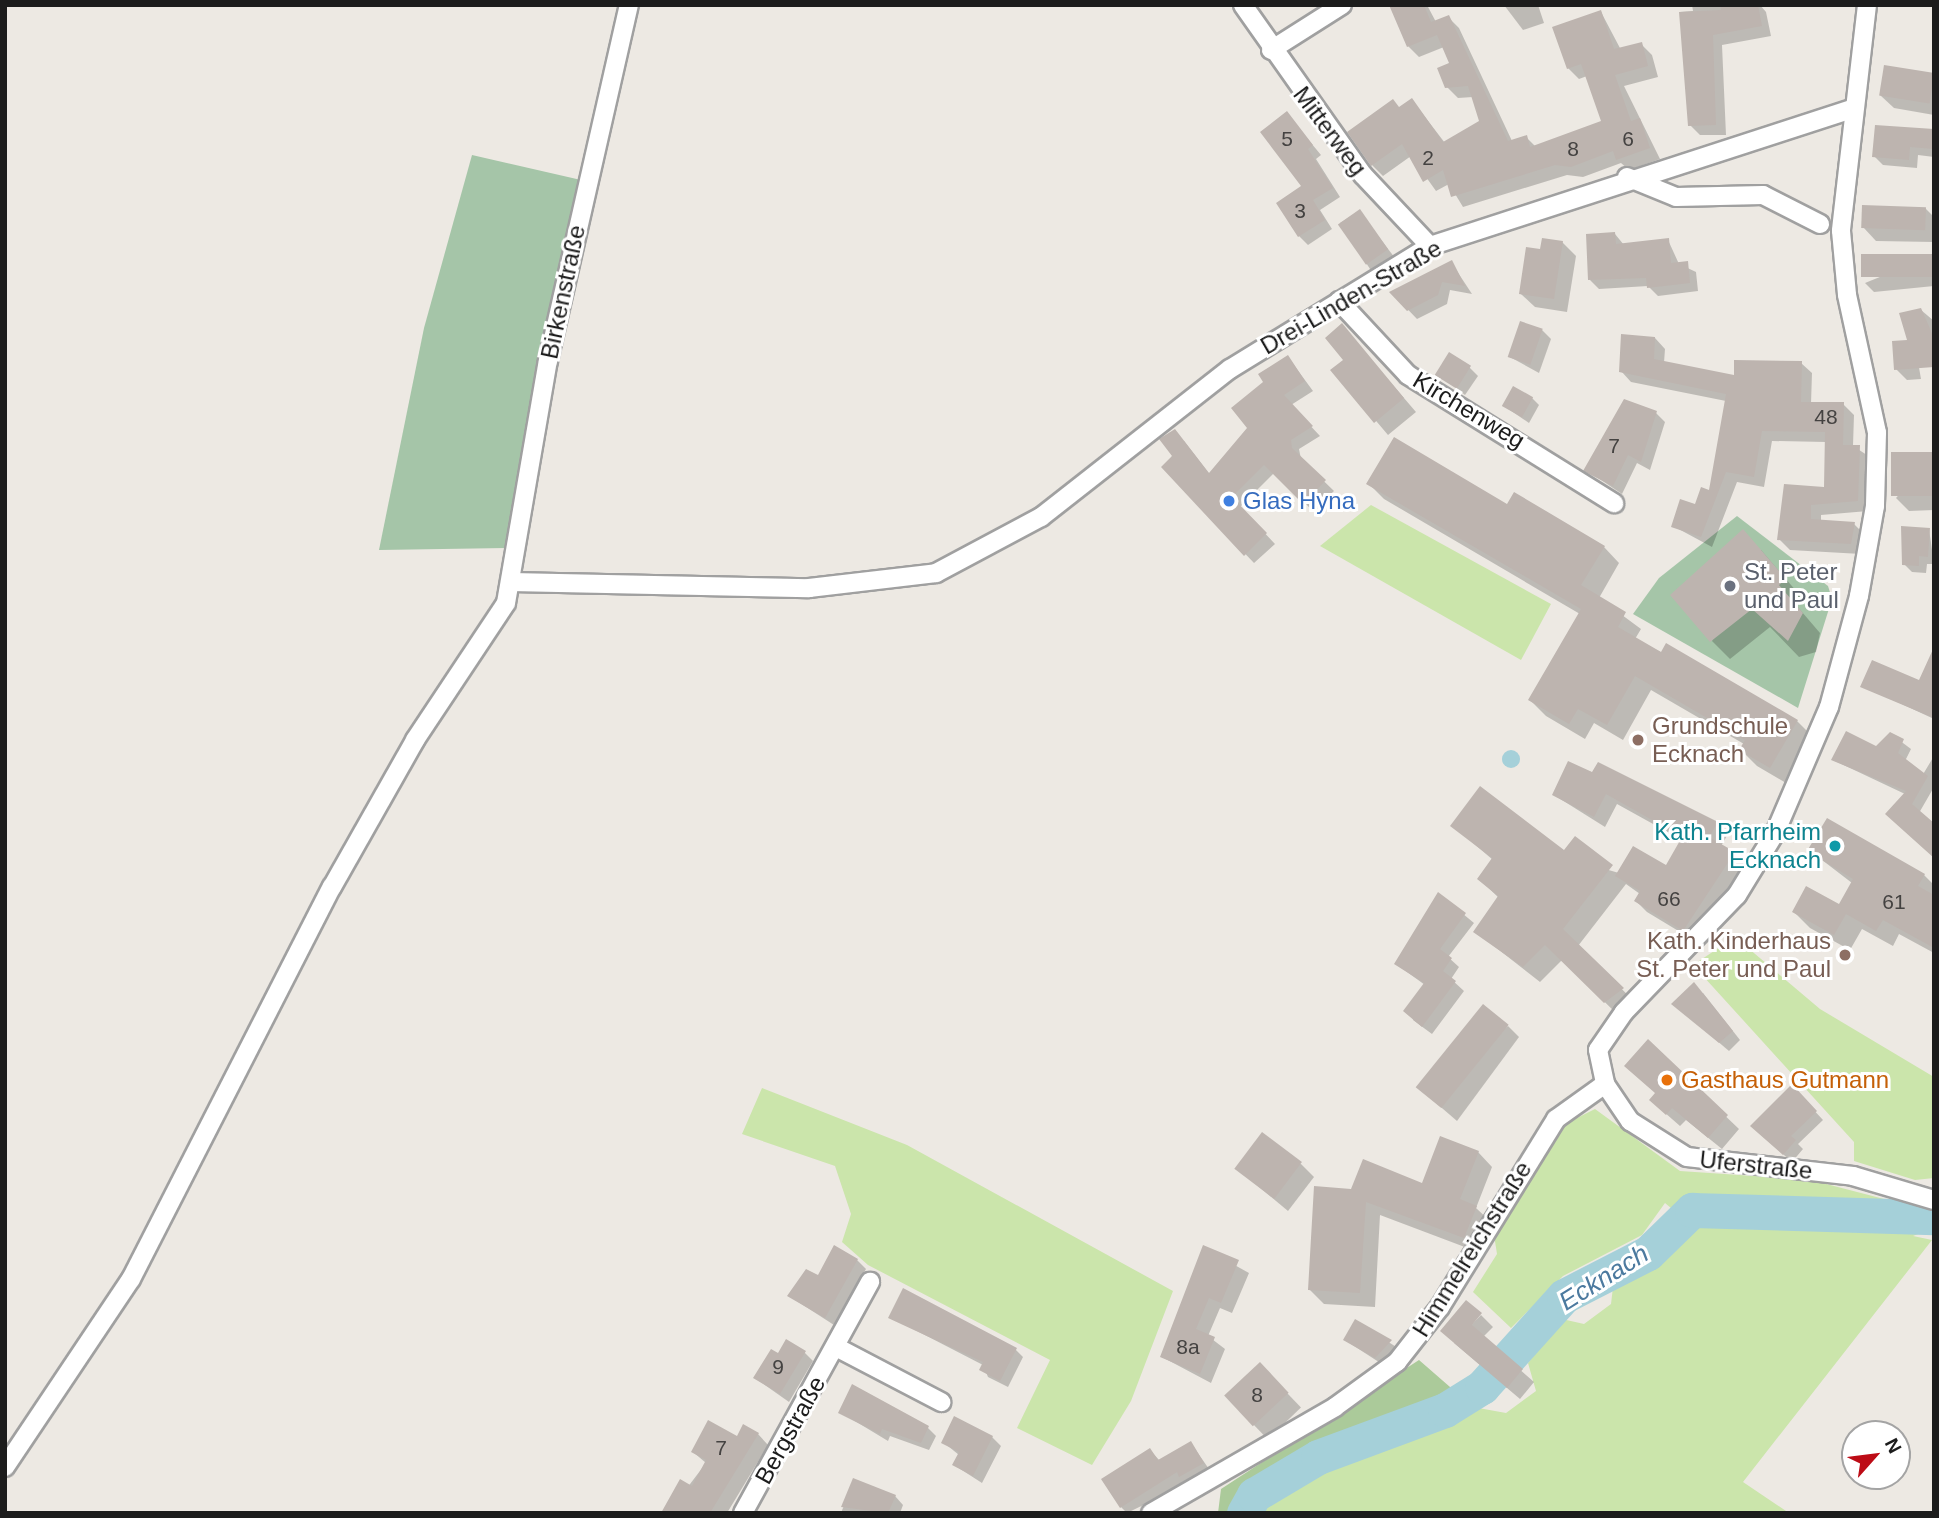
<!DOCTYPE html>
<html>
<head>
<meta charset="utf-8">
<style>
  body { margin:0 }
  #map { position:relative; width:1939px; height:1518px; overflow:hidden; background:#ede9e3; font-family:Helvetica,sans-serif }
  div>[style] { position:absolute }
  .grass>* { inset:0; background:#cbe5ab }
  .forest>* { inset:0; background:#abca9a }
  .cemetery>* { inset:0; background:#a5c5a8 }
  .water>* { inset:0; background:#a5d0d9 }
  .round { border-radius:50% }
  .shadow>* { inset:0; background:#0003; transform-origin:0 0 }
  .river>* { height:35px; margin:-17.5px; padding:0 17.5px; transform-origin:17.5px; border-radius:17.5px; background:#a5d0d9 }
  .building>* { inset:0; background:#bdb4af; transform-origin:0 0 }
  .roads { filter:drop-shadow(2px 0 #a0a0a0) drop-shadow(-2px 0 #a0a0a0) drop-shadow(0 2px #a0a0a0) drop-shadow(0 -2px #a0a0a0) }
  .street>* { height:18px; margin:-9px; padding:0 9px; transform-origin:9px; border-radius:9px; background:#fff }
  .dots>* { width:19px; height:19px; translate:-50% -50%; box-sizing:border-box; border:4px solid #fff; border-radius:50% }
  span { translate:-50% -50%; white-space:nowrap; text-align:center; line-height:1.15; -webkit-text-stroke:6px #fff; paint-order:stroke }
  .number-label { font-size:21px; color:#444241 }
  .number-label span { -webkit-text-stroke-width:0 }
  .street-label { font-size:24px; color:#1c1c1c }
  .shop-label { font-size:24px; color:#366cbe }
  .left { translate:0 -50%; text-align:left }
  .worship-label { font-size:24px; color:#5b616d }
  .education-label { font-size:24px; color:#785e54 }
  .right { translate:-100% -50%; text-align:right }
  .culture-label { font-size:24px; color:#0d838f }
  .food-label { font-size:24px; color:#c56008 }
  .water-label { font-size:26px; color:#4c7a9f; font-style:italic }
  .frame { position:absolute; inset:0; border:7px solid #1c1c1c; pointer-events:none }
  .north { position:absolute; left:1841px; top:1420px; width:70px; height:70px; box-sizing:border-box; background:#fff; border:2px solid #a4a4a4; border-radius:50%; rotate:62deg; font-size:19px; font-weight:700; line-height:28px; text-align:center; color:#1c1c1c }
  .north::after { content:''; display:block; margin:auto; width:24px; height:32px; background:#bd0c16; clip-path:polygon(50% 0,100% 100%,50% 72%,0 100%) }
</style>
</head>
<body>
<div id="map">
  <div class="grass">
    <i style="clip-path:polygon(1371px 505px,1551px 604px,1521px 660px,1320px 546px)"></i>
    <i style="clip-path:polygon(1735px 937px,1820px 1009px,1934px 1077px,1934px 1178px,1915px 1180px,1854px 1161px,1854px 1142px,1693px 965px)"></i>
    <i style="clip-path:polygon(762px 1088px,907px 1145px,1173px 1291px,1131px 1401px,1092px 1465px,1017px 1428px,1050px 1360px,868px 1265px,842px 1242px,851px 1214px,835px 1166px,742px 1134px)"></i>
    <i style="clip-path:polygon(1595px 1109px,1680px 1171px,1811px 1180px,1934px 1212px,1934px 1228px,1913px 1236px,1932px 1240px,1743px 1482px,1789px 1513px,1256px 1513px,1259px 1505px,1316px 1471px,1380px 1443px,1473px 1407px,1506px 1413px,1536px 1391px,1528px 1363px,1562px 1319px,1584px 1324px,1611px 1304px,1613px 1287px,1606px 1285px,1656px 1260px,1684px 1219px,1665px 1203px,1642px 1235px,1563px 1276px,1511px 1328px,1473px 1292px,1497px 1254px,1494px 1235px,1538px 1158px,1563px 1125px)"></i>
  </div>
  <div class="forest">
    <i style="clip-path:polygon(1419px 1360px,1473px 1407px,1316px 1471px,1259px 1505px,1256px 1513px,1218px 1513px,1221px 1489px)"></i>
  </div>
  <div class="cemetery">
    <i style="clip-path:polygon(472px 155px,581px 180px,506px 548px,379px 550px,424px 328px)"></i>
    <i style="clip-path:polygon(1737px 516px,1828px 586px,1832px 599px,1798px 708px,1633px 614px,1659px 578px)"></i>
  </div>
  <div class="water">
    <i class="round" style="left:1502px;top:750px;width:18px;height:18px"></i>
  </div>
  <div class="shadow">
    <i style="clip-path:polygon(1402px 5px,1427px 5px,1436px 22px,1448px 17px,1459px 28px,1512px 141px,1526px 137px,1536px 147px,1603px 122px,1587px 76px,1579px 79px,1568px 68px,1601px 12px,1621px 50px,1641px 44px,1652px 55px,1658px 77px,1624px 86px,1660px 159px,1629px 170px,1621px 163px,1583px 177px,1567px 175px,1463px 207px,1449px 184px,1436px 191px,1411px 156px,1383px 176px,1372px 165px,1400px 108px,1412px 100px,1445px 143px,1482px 122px,1473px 97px,1458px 98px,1447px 87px,1451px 64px,1444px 47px,1419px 57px,1408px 46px)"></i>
    <i style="clip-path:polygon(1504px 5px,1538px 5px,1544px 23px,1523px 30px)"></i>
    <i style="clip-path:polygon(1692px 5px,1760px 5px,1766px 12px,1771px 36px,1722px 45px,1726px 135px,1700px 135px,1690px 125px,1680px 12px,1693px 11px)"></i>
    <i style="clip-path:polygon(1934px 75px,1934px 115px,1894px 108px,1880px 95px)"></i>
    <i style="clip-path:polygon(1287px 114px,1321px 155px,1316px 159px,1340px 197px,1320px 210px,1332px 229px,1308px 245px,1299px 236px,1304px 187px)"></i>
    <i style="clip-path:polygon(1934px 131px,1934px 157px,1918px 155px,1917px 168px,1883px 165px,1874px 156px)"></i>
    <i style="clip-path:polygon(1925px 208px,1934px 217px,1934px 242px,1876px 241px,1863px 227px)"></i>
    <i style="clip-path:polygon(1359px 211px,1395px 258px,1372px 272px,1340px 223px)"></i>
    <i style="clip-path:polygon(1615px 234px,1624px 245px,1668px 240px,1679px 264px,1696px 272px,1698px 291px,1658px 296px,1648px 286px,1599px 289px,1590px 280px)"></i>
    <i style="clip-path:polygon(1562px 242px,1576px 256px,1567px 312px,1535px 307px,1521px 294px,1542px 251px)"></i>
    <i style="clip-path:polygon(1934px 255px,1934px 286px,1874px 292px,1865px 283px)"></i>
    <i style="clip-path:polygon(1451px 262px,1472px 294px,1450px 290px,1447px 304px,1417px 319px,1392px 293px)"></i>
    <i style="clip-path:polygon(1921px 310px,1934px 321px,1934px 359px,1917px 356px,1921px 379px,1907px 380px,1896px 369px)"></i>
    <i style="clip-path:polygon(1342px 326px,1416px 412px,1388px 435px,1333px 370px,1346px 360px)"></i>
    <i style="clip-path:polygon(1542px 330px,1551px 339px,1539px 373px,1510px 357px)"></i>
    <i style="clip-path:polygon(1655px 338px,1665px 349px,1664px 363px,1736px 377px,1801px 363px,1812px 373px,1811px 404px,1843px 404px,1854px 415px,1853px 446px,1870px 457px,1868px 511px,1821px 515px,1821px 521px,1854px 524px,1864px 534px,1861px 554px,1790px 550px,1779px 539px,1826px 489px,1826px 442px,1772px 441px,1764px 487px,1737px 482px,1712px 547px,1673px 526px,1710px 492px,1726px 401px,1631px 382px,1621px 371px)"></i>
    <i style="clip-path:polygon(1288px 357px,1313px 391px,1291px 405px,1320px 436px,1299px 449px,1301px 459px,1334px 491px,1313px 511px,1274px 473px,1240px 507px,1275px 544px,1254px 563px,1163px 468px,1184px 441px,1210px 475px,1250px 428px,1265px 382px)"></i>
    <i style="clip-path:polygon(1469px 367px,1478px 376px,1465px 395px,1437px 373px)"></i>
    <i style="clip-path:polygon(1532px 398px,1539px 405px,1529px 423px,1504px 406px)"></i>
    <i style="clip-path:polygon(1656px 413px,1665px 422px,1650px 470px,1637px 463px,1622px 494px,1586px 470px)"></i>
    <i style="clip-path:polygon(1934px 454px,1934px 510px,1909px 511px,1896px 498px)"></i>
    <i style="clip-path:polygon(1368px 483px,1507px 507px,1604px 547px,1619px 563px,1599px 598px,1641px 629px,1635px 639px,1797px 721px,1813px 737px,1786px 783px,1757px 766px,1741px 750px,1744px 744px,1651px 690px,1623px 740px,1594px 723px,1585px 739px,1546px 716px,1530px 700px,1580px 614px,1384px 499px)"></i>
    <i style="clip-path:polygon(1929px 529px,1934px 564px,1927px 564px,1926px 573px,1912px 572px,1904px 564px)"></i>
    <i style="clip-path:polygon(1761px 550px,1803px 599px,1796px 605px,1820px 633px,1816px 652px,1799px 657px,1770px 627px,1730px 659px,1712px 641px)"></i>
    <i style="clip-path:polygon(1934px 676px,1934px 719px,1863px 686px,1920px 682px)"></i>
    <i style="clip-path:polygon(1891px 734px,1911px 749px,1905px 761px,1922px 776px,1934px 756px,1934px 787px,1919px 813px,1934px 856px,1905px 794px,1833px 760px,1882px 751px)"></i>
    <i style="clip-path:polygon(1569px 763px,1717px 823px,1728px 834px,1721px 846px,1745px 865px,1695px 941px,1647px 912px,1636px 901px,1640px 894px,1626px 884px,1578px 946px,1638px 1005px,1621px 1018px,1562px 960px,1540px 982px,1476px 932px,1499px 898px,1479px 879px,1493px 860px,1452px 825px,1619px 873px,1666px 868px,1682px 840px,1617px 804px,1605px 827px,1554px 795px)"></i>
    <i style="clip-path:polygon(1809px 850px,1924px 875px,1934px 885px,1934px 953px,1899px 934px,1893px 946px,1862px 929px,1850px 950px,1810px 928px,1794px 912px,1840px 907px,1852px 883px)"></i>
    <i style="clip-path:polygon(1439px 894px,1474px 923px,1448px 957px,1459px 967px,1451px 979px,1464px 991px,1432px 1034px,1413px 1020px,1425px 985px,1396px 964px)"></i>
    <i style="clip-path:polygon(1703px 993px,1740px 1040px,1729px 1051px,1683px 1012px)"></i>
    <i style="clip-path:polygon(1508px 1026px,1519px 1037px,1457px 1121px,1421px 1090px)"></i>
    <i style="clip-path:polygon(1648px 1042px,1739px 1129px,1722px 1149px,1686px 1120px,1680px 1126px,1664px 1112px)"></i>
    <i style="clip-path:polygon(1799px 1094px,1823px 1120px,1798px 1144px,1803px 1149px,1792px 1162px,1760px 1134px)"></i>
    <i style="clip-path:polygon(1478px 1152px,1492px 1167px,1476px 1208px,1491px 1222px,1478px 1252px,1380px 1215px,1375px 1307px,1324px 1304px,1309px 1289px,1352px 1191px,1423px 1185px)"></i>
    <i style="clip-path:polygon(1301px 1164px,1314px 1177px,1288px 1211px,1236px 1168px)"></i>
    <i style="clip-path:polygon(1204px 1248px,1249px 1273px,1232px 1313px,1220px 1308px,1208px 1336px,1225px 1349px,1211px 1383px,1162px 1357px)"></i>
    <i style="clip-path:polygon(857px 1260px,866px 1269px,834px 1325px,789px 1296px)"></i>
    <i style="clip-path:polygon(1481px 1315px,1493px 1327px,1483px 1337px,1534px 1382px,1520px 1399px,1454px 1343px)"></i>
    <i style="clip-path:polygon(890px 1317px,1015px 1349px,1023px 1357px,1008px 1387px,988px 1377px,983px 1365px)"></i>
    <i style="left:1356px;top:1321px;width:53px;height:22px;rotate:33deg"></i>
    <i style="clip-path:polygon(805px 1353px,813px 1361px,789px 1402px,755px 1378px,778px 1356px)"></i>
    <i style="left:1260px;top:1365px;width:59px;height:46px;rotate:46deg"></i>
    <i style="clip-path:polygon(840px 1412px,928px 1428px,936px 1436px,929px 1450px,890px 1436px,888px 1441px)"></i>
    <i style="clip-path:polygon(758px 1434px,768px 1445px,727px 1513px,668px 1513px,706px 1463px,693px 1452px)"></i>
    <i style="clip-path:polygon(992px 1437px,1001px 1446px,982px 1483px,954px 1465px,959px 1455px,943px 1442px)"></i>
    <i style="clip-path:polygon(1191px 1443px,1211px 1472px,1127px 1513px,1121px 1507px,1150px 1450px,1160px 1461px)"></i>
    <i style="clip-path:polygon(854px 1480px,895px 1496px,903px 1505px,900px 1513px,841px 1513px)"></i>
  </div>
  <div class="river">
    <i style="left:1244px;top:1513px;width:21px;rotate:-61deg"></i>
    <i style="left:1254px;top:1495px;width:74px;rotate:-30.7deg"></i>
    <i style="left:1318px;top:1457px;width:135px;rotate:-20.3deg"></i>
    <i style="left:1445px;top:1410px;width:44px;rotate:-31.9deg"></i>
    <i style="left:1482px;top:1387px;width:122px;rotate:-48deg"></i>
    <i style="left:1564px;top:1296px;width:94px;rotate:-27.1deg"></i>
    <i style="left:1648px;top:1253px;width:62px;rotate:-44.3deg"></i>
    <i style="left:1692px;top:1210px;width:242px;rotate:1.7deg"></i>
  </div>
  <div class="building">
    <i style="clip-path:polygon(1389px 5px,1424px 5px,1431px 22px,1449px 15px,1508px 141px,1527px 135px,1530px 147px,1601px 121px,1581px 64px,1567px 69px,1552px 27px,1601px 10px,1614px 49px,1642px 42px,1648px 66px,1615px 75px,1631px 121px,1640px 118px,1650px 148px,1616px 160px,1613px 151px,1571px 167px,1555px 165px,1451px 197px,1443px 170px,1423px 182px,1402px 144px,1371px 166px,1347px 132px,1393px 99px,1399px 107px,1412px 98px,1443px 142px,1479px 121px,1468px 86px,1445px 88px,1437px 68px,1449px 63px,1437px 35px,1407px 47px)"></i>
    <i style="clip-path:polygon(1720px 5px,1758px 5px,1762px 26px,1713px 35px,1716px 125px,1688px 126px,1679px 12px,1721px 10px)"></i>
    <i style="left:1884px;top:65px;width:51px;height:31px;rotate:9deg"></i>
    <i style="clip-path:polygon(1287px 111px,1313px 145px,1308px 149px,1333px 188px,1313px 200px,1325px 220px,1298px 237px,1276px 203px,1301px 186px,1260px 132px)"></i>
    <i style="clip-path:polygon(1875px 125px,1934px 129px,1934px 149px,1910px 147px,1909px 160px,1872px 157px)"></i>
    <i style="left:1862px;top:205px;width:64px;height:23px;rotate:2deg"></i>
    <i style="left:1360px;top:209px;width:49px;height:27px;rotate:55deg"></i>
    <i style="clip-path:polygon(1615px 232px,1616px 244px,1669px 238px,1671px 263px,1688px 261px,1690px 283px,1647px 288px,1646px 278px,1588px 280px,1586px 234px)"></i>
    <i style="clip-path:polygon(1542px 238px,1563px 241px,1554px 299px,1519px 294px,1526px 247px,1540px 249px)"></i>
    <i style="left:1934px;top:254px;width:23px;height:73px;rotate:90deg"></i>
    <i style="clip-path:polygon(1452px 260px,1465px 286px,1442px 282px,1438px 295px,1407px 311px,1389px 292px)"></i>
    <i style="clip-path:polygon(1921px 308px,1934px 338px,1934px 367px,1894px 370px,1892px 341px,1907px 340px,1899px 313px)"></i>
    <i style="left:1520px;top:321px;width:24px;height:38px;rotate:19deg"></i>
    <i style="clip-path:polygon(1342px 323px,1404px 398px,1374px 423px,1330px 370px,1343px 360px,1325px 338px)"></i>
    <i style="clip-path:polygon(1621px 334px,1655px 337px,1654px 359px,1734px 375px,1734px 360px,1802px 361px,1801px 402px,1844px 402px,1843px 445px,1860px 445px,1858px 501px,1811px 505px,1811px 519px,1855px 522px,1851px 544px,1777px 540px,1784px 484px,1824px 487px,1825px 432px,1762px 431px,1754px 477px,1726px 472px,1701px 537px,1671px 527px,1680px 499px,1695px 504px,1701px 487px,1709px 490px,1726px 394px,1619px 372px)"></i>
    <i style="left:1449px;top:352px;width:26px;height:27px;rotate:32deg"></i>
    <i style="clip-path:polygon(1288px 355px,1305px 381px,1284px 395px,1313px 426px,1291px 440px,1292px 448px,1326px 480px,1303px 504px,1264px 465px,1232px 497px,1267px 533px,1244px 556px,1161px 467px,1172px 456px,1159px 439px,1175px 429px,1209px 473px,1247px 428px,1231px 408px,1263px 382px,1258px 374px)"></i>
    <i style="left:1513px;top:386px;width:23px;height:23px;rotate:29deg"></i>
    <i style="clip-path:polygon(1624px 399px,1657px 411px,1641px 462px,1628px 455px,1613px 486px,1583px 471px)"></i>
    <i style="clip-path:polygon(1394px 437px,1507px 504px,1514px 492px,1605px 546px,1581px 585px,1626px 612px,1618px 627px,1661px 652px,1666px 643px,1798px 720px,1770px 768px,1739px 750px,1745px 740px,1635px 676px,1607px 725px,1578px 709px,1569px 724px,1528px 700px,1581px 609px,1366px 484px)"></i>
    <i style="left:1934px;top:452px;width:44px;height:43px;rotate:90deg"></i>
    <i style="clip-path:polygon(1901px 526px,1930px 528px,1928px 557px,1919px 556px,1919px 566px,1902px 565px)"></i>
    <i style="clip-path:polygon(1743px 529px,1786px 579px,1779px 585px,1803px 613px,1788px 641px,1752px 609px,1710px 642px,1670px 595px)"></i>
    <i style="clip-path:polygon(1934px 647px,1934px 718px,1860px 687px,1872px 660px,1919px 680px)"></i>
    <i style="clip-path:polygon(1846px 731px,1876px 746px,1890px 732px,1904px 739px,1898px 753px,1928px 776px,1912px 804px,1934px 823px,1934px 858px,1885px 814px,1906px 791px,1831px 760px)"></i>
    <i style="clip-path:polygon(1568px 761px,1592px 772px,1598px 762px,1718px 822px,1709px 837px,1735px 852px,1683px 931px,1634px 901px,1640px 891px,1615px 876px,1633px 846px,1666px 865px,1682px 837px,1606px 794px,1594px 817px,1552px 795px)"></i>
    <i style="clip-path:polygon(1480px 786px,1564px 850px,1575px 836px,1613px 865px,1563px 929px,1624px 988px,1604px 1003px,1545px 945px,1523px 967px,1473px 932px,1498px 896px,1477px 879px,1492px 858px,1450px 826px)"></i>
    <i style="clip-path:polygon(1827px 818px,1925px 874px,1918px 886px,1934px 895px,1934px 948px,1883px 920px,1876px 931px,1846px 914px,1834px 935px,1792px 912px,1806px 886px,1839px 904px,1853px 879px,1807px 851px)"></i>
    <i style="clip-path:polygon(1438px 892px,1466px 913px,1440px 949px,1452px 958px,1443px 971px,1456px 981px,1422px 1027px,1403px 1011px,1424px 983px,1394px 964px)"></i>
    <i style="clip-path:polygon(1694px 982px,1733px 1031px,1719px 1043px,1671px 1004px)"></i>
    <i style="left:1483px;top:1004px;width:33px;height:107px;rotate:39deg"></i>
    <i style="clip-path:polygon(1648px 1039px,1728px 1115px,1708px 1138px,1672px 1108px,1666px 1115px,1649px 1100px,1655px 1093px,1624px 1066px)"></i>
    <i style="clip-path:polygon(1792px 1084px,1817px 1111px,1791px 1136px,1796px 1140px,1783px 1155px,1750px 1126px)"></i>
    <i style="left:1262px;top:1132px;width:50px;height:46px;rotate:37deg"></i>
    <i style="clip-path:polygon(1440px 1136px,1479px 1151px,1460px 1199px,1477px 1206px,1464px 1238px,1366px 1202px,1360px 1293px,1308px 1290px,1314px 1186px,1351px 1189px,1363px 1159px,1422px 1183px)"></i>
    <i style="clip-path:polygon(834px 1245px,858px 1259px,825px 1318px,787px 1296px,806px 1269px,818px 1275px)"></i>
    <i style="clip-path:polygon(1203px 1245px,1239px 1260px,1221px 1303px,1209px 1298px,1196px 1329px,1215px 1337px,1200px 1374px,1160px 1357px)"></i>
    <i style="clip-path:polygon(903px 1288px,1017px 1348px,1000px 1381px,979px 1370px,983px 1362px,888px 1318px)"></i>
    <i style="clip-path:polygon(1466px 1300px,1482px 1313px,1472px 1325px,1523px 1369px,1507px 1388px,1440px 1331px)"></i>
    <i style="clip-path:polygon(1355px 1319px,1392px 1340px,1375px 1358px,1343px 1340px)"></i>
    <i style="clip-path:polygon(786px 1339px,806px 1351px,780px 1394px,753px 1378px,771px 1349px,778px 1353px)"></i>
    <i style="left:1260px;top:1362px;width:42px;height:49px;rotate:47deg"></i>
    <i style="clip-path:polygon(852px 1384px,929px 1426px,921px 1443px,882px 1429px,880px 1434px,838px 1413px)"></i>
    <i style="clip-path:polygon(954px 1416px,993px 1436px,973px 1476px,952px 1465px,959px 1452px,941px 1443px)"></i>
    <i style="clip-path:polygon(708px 1420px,737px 1436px,743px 1424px,759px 1433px,710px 1513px,661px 1513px,680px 1479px,692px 1486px,706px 1460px,691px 1452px)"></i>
    <i style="clip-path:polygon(1191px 1441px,1204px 1463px,1179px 1477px,1177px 1472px,1120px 1508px,1101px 1479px,1150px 1448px,1158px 1460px)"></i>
    <i style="clip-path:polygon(853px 1478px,896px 1495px,888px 1513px,841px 1507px)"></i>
  </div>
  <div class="roads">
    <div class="street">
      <i style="left:1243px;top:5px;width:208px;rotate:54.8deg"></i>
      <i style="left:1363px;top:175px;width:98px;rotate:46.7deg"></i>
      <i style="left:1867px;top:5px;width:227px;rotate:96.6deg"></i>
      <i style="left:1841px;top:231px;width:64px;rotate:84.6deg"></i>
      <i style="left:1847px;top:295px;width:141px;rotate:77.7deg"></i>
      <i style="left:1877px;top:433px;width:73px;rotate:91.6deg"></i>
      <i style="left:1875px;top:506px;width:91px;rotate:100.1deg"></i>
      <i style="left:1859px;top:596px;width:115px;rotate:105.1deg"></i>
      <i style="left:1829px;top:707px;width:137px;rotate:113.2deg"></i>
      <i style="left:1775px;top:833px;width:73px;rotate:121.5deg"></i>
      <i style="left:1737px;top:895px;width:163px;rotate:134deg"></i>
      <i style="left:1624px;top:1012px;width:46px;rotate:124.4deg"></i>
      <i style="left:1598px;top:1050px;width:35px;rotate:78deg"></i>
      <i style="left:1605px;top:1084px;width:45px;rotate:56deg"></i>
      <i style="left:1630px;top:1121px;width:67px;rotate:32.3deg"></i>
      <i style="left:1687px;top:1157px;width:167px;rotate:6.5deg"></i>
      <i style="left:1853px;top:1176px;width:84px;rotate:16.5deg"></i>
      <i style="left:1271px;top:50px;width:84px;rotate:-32.4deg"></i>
      <i style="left:1627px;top:177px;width:53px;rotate:22.2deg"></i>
      <i style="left:1676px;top:197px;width:87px;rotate:-1.3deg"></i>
      <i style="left:1763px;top:195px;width:64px;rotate:27deg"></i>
      <i style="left:1339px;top:301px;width:101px;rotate:47deg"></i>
      <i style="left:1408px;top:375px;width:243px;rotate:31.9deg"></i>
      <i style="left:511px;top:582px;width:298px;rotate:1.2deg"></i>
      <i style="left:809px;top:588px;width:128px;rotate:-6.7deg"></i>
      <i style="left:936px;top:573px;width:119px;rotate:-28.1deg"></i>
      <i style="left:1041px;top:517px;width:240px;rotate:-38.1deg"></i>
      <i style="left:1230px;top:369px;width:235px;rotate:-31.6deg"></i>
      <i style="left:1430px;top:246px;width:443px;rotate:-18deg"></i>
      <i style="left:836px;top:1347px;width:119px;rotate:27.6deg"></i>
      <i style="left:5px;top:1467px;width:226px;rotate:-56.2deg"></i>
      <i style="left:131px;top:1279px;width:441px;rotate:-62.9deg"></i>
      <i style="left:332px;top:887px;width:169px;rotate:-60.5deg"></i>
      <i style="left:415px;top:740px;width:164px;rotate:-56.4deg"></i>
      <i style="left:506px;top:603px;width:246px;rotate:-80.2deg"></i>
      <i style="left:548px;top:361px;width:365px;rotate:-77.2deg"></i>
      <i style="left:743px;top:1513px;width:264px;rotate:-61.2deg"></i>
      <i style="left:1151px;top:1513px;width:212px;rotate:-29.9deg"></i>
      <i style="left:1335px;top:1407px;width:77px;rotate:-36deg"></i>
      <i style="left:1397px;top:1362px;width:70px;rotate:-52deg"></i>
      <i style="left:1440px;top:1307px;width:221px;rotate:-58.3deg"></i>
      <i style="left:1556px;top:1119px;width:60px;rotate:-35.5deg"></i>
    </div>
  </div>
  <div class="dots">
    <i style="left:1229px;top:501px;background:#3f7fe0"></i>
    <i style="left:1730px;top:586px;background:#6b7280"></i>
    <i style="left:1638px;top:740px;background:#8d6e63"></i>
    <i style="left:1835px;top:846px;background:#0f9aa8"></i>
    <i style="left:1845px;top:955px;background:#8d6e63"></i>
    <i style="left:1667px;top:1080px;background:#e8710a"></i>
  </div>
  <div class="number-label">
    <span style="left:1287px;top:139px">5</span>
    <span style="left:1628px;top:139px">6</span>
    <span style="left:1573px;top:149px">8</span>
    <span style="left:1428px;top:158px">2</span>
    <span style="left:1300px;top:211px">3</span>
    <span style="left:1826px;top:417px">48</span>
    <span style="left:1614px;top:446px">7</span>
    <span style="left:1669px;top:899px">66</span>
    <span style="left:1894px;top:902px">61</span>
    <span style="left:1188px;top:1347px">8a</span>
    <span style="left:778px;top:1367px">9</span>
    <span style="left:1257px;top:1395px">8</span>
    <span style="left:721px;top:1448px">7</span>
  </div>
  <div class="street-label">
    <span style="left:1330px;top:131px;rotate:53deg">Mitterweg</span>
    <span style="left:563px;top:292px;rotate:-78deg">Birkenstraße</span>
    <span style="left:1351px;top:297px;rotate:-30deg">Drei-Linden-Straße</span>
    <span style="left:1469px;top:410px;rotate:31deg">Kirchenweg</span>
    <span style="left:1756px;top:1165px;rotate:6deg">Uferstraße</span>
    <span style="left:1472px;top:1249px;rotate:-58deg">Himmelreichstraße</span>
    <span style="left:790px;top:1430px;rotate:-61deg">Bergstraße</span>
  </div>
  <div class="shop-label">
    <span class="left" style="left:1243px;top:501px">Glas Hyna</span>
  </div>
  <div class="worship-label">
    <span class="left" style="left:1744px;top:586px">St. Peter<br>und Paul</span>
  </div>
  <div class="education-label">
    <span class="left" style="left:1652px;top:740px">Grundschule<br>Ecknach</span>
    <span class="right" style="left:1831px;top:955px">Kath. Kinderhaus<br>St. Peter und Paul</span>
  </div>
  <div class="culture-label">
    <span class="right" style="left:1821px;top:846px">Kath. Pfarrheim<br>Ecknach</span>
  </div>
  <div class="food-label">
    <span class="left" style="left:1681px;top:1080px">Gasthaus Gutmann</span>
  </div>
  <div class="water-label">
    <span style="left:1604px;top:1278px;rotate:-32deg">Ecknach</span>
  </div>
  <div class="frame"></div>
  <div class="north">N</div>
</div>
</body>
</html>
